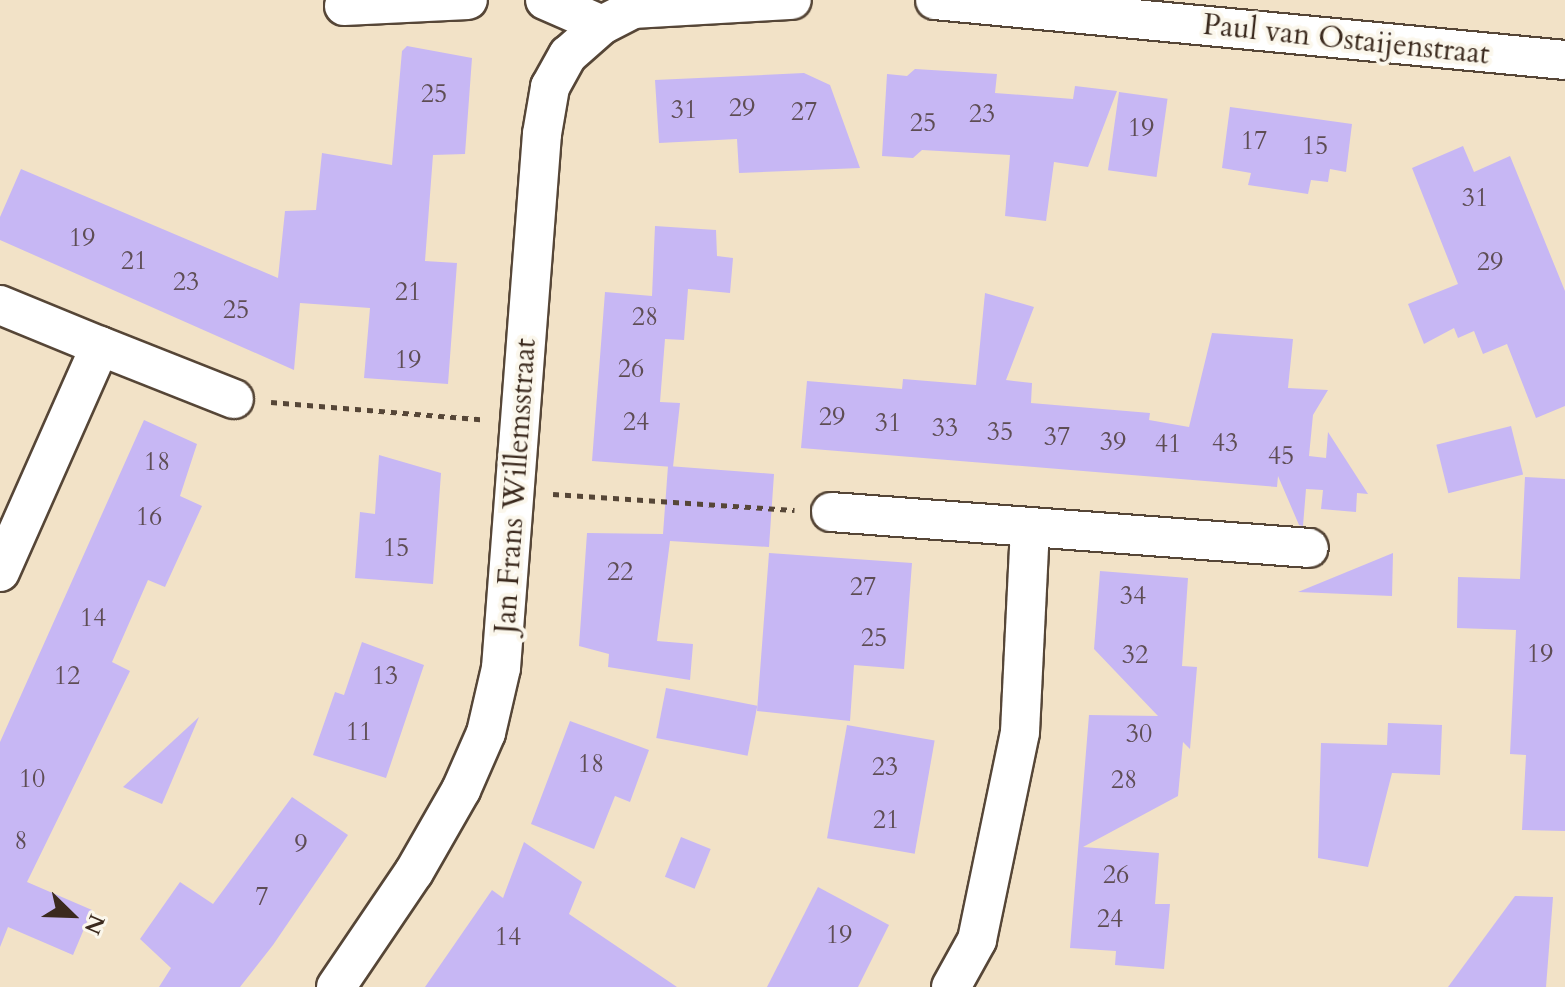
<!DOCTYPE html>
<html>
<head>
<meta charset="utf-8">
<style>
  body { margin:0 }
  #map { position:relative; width:1565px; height:987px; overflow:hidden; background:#f2e2c7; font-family:Cardo,serif }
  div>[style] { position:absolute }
  .building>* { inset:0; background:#c7b7f4; transform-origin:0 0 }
  .path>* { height:5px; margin-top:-2.5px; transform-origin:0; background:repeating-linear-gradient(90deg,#564637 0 6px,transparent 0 12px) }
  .roads { filter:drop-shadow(2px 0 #564637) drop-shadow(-2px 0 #564637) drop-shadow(0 2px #564637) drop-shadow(0 -2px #564637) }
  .street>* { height:38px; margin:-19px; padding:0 19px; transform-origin:19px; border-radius:19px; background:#fff }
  span { translate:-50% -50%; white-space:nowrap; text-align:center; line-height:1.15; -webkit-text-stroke:8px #fbf7ec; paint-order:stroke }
  .number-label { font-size:26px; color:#5e4d54 }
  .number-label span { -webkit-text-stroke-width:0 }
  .street-label { font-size:30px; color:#3b2a1e }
  .north { position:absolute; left:32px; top:875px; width:80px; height:80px; -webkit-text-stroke:6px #fbf7ec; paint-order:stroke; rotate:113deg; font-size:22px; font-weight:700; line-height:32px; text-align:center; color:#3b2a1e }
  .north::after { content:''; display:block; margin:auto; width:28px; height:36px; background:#3b2a1e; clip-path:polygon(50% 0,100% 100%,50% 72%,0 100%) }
</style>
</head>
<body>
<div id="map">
  <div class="building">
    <i style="clip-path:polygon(407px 46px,472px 58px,465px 154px,433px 155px,425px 261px,457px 263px,448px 384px,364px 378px,370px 308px,300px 303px,294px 370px,0 240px,0 217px,21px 169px,278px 278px,285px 211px,316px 210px,322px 153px,392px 165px,402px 51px)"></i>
    <i style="clip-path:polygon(915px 69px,997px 74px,995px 93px,1073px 99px,1075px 86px,1117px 91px,1088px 167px,1054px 162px,1046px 221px,1005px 216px,1010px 155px,922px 150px,913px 158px,882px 156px,887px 74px,907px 76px)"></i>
    <i style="clip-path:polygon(804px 73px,830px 85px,860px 168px,739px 173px,737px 139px,659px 143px,655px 80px)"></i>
    <i style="left:1119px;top:92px;width:49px;height:79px;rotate:8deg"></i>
    <i style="clip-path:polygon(1230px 107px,1352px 124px,1346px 172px,1330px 169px,1328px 182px,1311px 180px,1308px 194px,1248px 185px,1251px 173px,1222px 168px)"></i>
    <i style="clip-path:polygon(1463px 146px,1474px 172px,1510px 156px,1565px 291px,1565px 406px,1536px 418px,1507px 344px,1483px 354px,1474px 331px,1458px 338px,1454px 328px,1424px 344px,1408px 304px,1458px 284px,1412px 168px)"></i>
    <i style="clip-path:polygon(655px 226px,716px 230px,717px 256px,733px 258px,730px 293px,688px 289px,684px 340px,665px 339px,660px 402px,680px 403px,673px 467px,592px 461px,605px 292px,652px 296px)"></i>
    <i style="clip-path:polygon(985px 293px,1034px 307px,1006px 380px,1032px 383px,1031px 403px,1150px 413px,1149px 420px,1189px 427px,1212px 333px,1293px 339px,1288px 388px,1328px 390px,1313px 415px,1309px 456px,1326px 458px,1328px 432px,1368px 494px,1357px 493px,1356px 512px,1321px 509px,1323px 490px,1306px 489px,1303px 526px,1299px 525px,1278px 476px,1277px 487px,801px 448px,807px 381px,902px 389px,903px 379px,976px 385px)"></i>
    <i style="clip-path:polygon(144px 420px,197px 444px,180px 496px,202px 506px,165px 587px,148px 580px,112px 662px,130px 671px,27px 882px,92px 910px,73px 955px,8px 927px,0 947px,0 742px)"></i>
    <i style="left:1511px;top:426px;width:50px;height:77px;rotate:76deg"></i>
    <i style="clip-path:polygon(379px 455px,441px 473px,433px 584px,355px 578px,360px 512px,375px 514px)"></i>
    <i style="clip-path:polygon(668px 466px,774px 474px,769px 547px,670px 541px,657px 641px,693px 644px,690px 680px,608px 667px,609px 654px,579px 646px,587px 533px,663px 534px)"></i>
    <i style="clip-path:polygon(1525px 477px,1565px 479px,1565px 831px,1522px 830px,1526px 755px,1510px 754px,1516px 630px,1457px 628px,1458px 577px,1520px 579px)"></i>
    <i style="clip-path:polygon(769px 553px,912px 563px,904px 669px,854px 665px,850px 721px,757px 711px)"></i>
    <i style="clip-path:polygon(1393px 553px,1392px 596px,1298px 592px)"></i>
    <i style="clip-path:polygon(1100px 571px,1188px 578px,1182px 666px,1197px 667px,1190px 749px,1183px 742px,1178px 796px,1083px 847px,1159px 853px,1155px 904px,1170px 904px,1164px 969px,1115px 965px,1116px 951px,1070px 948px,1089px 715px,1158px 716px,1094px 649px)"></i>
    <i style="clip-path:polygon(362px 642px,424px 665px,386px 778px,313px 755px,335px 692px,344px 695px)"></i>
    <i style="left:666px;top:688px;width:93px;height:51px;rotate:11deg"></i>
    <i style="clip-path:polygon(199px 717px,162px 804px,123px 787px)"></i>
    <i style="clip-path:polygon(570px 721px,649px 750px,630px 802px,615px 796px,594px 849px,531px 824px)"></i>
    <i style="clip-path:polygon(1388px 723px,1442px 725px,1440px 775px,1392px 773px,1368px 867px,1318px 858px,1321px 743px,1387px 745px)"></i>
    <i style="left:847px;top:725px;width:89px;height:115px;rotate:10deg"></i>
    <i style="clip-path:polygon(292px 797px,348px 835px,273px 945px,240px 987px,159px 987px,171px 968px,140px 939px,180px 882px,213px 904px)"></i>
    <i style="left:681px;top:837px;width:32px;height:43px;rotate:22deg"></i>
    <i style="clip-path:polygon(524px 842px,582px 882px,569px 914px,677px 987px,425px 987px,492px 890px,503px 898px)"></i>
    <i style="clip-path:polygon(818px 887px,889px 925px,858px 987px,767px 987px)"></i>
    <i style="clip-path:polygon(1515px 896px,1553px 897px,1546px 987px,1448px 987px)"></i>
  </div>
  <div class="path">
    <i style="left:271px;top:402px;width:210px;rotate:4.7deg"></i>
    <i style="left:553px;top:494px;width:242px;rotate:3.8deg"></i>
  </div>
  <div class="roads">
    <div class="street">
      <i style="left:545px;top:0;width:62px;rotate:23.7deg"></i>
      <i style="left:935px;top:0;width:633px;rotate:5.44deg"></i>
      <i style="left:344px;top:6px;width:124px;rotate:-2.8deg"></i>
      <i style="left:0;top:305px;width:108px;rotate:22.3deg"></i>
      <i style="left:831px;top:512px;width:479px;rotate:4.3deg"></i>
      <i style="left:0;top:572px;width:247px;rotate:-66.1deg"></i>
      <i style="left:100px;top:346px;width:144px;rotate:21.6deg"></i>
      <i style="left:336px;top:987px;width:139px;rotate:-55.9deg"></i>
      <i style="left:414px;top:872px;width:95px;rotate:-60.2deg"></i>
      <i style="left:461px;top:790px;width:62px;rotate:-66.3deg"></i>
      <i style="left:486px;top:733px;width:67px;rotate:-77deg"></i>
      <i style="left:501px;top:668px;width:536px;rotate:-85.61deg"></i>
      <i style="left:542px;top:134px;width:48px;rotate:-80.3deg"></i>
      <i style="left:550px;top:87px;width:37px;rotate:-61deg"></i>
      <i style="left:568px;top:55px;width:45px;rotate:-41.4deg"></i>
      <i style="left:602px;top:25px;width:36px;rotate:-27deg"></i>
      <i style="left:634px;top:9px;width:158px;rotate:-3.3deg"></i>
      <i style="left:951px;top:987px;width:54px;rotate:-61deg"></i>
      <i style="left:977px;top:940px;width:212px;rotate:-78.3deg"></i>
      <i style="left:1020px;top:732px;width:203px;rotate:-87.2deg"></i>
    </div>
  </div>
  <div class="number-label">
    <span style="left:434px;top:94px">25</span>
    <span style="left:742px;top:108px">29</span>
    <span style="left:684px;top:110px">31</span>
    <span style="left:804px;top:112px">27</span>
    <span style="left:982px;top:114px">23</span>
    <span style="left:923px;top:123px">25</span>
    <span style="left:1141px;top:128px">19</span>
    <span style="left:1254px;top:141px">17</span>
    <span style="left:1315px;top:146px">15</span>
    <span style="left:1475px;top:198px">31</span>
    <span style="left:82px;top:238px">19</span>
    <span style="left:134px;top:261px">21</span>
    <span style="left:1490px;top:262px">29</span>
    <span style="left:186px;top:282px">23</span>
    <span style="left:408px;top:292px">21</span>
    <span style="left:236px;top:310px">25</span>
    <span style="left:645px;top:317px">28</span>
    <span style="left:408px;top:360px">19</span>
    <span style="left:631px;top:369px">26</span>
    <span style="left:832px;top:417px">29</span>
    <span style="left:636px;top:422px">24</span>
    <span style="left:888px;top:423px">31</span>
    <span style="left:945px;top:428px">33</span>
    <span style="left:1000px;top:432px">35</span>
    <span style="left:1057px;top:437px">37</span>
    <span style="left:1113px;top:442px">39</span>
    <span style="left:1225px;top:443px">43</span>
    <span style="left:1168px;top:444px">41</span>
    <span style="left:1281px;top:456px">45</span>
    <span style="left:157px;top:462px">18</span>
    <span style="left:149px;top:517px">16</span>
    <span style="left:396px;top:548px">15</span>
    <span style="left:620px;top:572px">22</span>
    <span style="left:863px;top:587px">27</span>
    <span style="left:1133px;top:596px">34</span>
    <span style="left:93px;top:618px">14</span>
    <span style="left:874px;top:638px">25</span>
    <span style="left:1540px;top:654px">19</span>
    <span style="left:1135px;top:655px">32</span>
    <span style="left:67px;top:676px">12</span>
    <span style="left:385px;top:676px">13</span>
    <span style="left:359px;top:732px">11</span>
    <span style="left:1139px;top:734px">30</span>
    <span style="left:591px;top:764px">18</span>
    <span style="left:885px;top:767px">23</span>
    <span style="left:32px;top:779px">10</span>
    <span style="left:1124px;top:780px">28</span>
    <span style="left:886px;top:820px">21</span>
    <span style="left:21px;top:841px">8</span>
    <span style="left:301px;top:844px">9</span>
    <span style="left:1116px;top:875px">26</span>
    <span style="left:262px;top:897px">7</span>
    <span style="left:1110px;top:919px">24</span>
    <span style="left:839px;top:935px">19</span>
    <span style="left:508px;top:937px">14</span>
  </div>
  <div class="street-label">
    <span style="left:1346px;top:40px;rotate:6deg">Paul van Ostaijenstraat</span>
    <span style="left:516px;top:486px;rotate:-86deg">Jan Frans Willemsstraat</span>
  </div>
  <div class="north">N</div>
</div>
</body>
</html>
